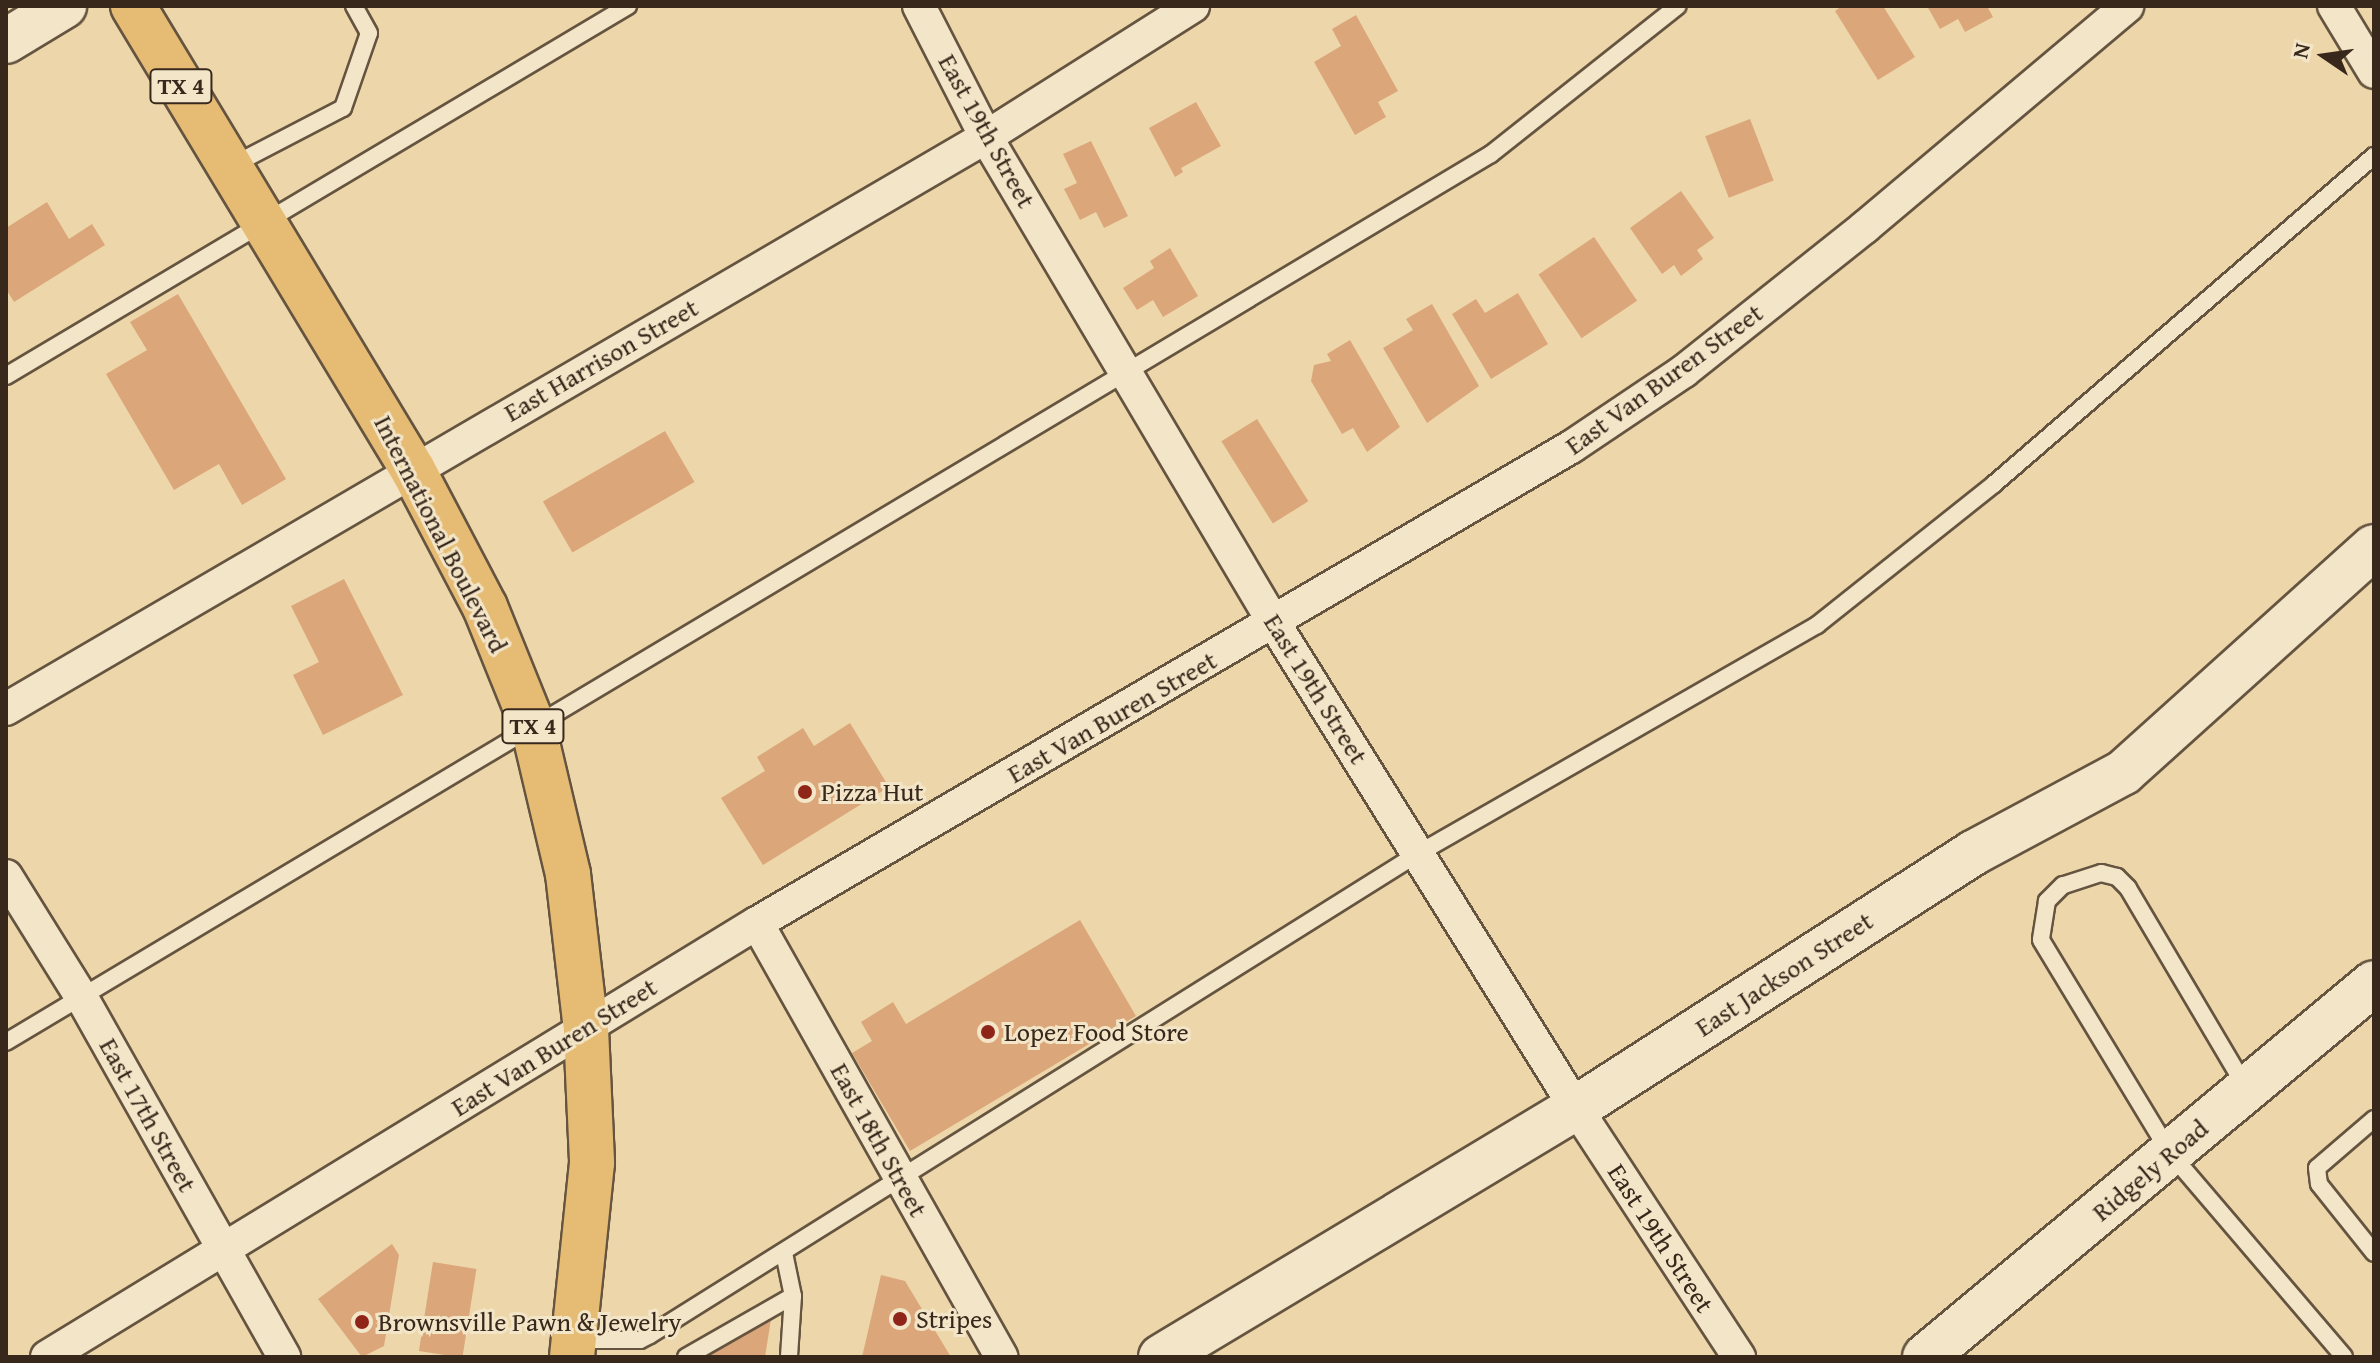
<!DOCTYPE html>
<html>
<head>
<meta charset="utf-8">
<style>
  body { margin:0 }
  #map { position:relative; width:2380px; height:1363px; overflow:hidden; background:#edd7aa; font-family:"Gentium Book Plus",serif }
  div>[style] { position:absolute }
  .building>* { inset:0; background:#dba77a; transform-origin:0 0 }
  .roads { filter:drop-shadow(2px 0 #655440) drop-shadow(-2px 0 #655440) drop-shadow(0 2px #655440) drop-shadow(0 -2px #655440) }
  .lane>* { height:16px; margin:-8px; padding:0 8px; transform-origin:8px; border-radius:8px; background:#f3e5c8 }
  .street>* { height:32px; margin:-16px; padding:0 16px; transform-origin:16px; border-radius:16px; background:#f3e5c8 }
  .secondary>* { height:44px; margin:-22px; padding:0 22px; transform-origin:22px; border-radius:22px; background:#f3e5c8 }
  .primary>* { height:44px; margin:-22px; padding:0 22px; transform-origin:22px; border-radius:22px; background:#e6bc75 }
  .dots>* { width:22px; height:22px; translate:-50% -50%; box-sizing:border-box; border:4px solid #f3e5c8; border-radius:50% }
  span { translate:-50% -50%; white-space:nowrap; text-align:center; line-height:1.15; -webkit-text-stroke:6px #f3e5c8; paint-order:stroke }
  .shield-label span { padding:2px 6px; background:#f3e5c8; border:2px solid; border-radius:6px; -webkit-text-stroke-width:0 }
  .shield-label { font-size:24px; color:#38281c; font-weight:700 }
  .street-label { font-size:26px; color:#38281c }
  .poi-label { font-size:26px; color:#38281c }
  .left { translate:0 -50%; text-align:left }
  .frame { position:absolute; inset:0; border:8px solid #38281c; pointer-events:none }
  .north { position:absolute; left:2284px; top:16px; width:80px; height:80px; -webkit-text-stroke:6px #f3e5c8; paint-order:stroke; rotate:283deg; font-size:22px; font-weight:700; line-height:32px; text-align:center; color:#38281c }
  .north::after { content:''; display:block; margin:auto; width:28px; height:36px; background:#38281c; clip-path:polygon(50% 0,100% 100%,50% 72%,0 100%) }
</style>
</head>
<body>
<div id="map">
  <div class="building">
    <i style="clip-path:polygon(1842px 6px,1883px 6px,1915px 57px,1878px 80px,1835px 11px)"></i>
    <i style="clip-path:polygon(1927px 6px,1987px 6px,1993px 17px,1965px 32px,1958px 19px,1940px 29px)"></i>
    <i style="clip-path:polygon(1356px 15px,1398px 91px,1378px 102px,1386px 117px,1355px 135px,1314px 62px,1341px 46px,1332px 29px)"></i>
    <i style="clip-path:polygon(1196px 102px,1221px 146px,1181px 168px,1183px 172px,1175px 177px,1149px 128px)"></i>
    <i style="left:1750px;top:119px;width:66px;height:48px;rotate:69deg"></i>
    <i style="clip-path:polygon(1091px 141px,1128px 216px,1104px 228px,1096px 212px,1080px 220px,1064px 189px,1077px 183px,1063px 154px)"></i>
    <i style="clip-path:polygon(1681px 191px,1714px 238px,1697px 250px,1703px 259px,1681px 276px,1674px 265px,1662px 274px,1630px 228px)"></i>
    <i style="clip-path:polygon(47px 202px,69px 239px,92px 224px,105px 245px,14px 302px,6px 289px,6px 228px)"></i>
    <i style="left:1594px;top:237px;width:77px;height:67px;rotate:56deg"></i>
    <i style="clip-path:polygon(1170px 248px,1198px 296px,1163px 317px,1153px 300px,1137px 310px,1123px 288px,1154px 268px,1150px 261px)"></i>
    <i style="clip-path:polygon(1518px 293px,1548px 344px,1491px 379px,1452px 314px,1476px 299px,1485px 313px)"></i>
    <i style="clip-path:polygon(178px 294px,286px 479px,242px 505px,219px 464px,174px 490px,106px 374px,147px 350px,130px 322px)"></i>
    <i style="clip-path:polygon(1432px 304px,1479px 386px,1427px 423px,1383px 348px,1413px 330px,1406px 319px)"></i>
    <i style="clip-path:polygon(1350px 340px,1400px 427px,1367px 452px,1353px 428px,1342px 434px,1311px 381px,1314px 365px,1331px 361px,1327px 354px)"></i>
    <i style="left:1257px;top:419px;width:97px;height:42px;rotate:58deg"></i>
    <i style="left:665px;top:431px;width:59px;height:141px;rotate:60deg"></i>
    <i style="clip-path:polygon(344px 579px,403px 695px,323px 735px,293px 675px,319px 662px,291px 606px)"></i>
    <i style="clip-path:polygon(850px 723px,889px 787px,763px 865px,721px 798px,765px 771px,757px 757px,803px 728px,814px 746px)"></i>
    <i style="clip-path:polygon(1080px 920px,1136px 1016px,910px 1151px,852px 1053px,872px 1041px,861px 1022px,893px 1002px,906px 1024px)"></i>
    <i style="clip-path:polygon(392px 1244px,399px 1255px,384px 1346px,362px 1357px,318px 1299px)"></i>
    <i style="left:433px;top:1262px;width:44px;height:90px;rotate:9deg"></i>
    <i style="clip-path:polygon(881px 1275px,905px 1281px,951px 1357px,862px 1357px)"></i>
    <i style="clip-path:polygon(771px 1319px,765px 1357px,704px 1357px)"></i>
  </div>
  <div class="roads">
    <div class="lane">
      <i style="left:231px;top:166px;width:126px;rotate:-27.4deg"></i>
      <i style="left:343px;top:108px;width:79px;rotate:-70.9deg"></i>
      <i style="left:369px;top:33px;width:31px;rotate:-119deg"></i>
      <i style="left:6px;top:376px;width:724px;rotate:-30.75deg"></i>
      <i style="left:6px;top:1042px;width:1730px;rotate:-30.88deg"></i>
      <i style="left:1491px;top:154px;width:238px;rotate:-38.4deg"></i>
      <i style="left:2245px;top:1086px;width:230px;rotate:-120.6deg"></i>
      <i style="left:2128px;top:888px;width:16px;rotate:-135deg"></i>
      <i style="left:2117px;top:877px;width:16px;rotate:-166deg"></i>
      <i style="left:2101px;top:873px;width:40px;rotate:162deg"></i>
      <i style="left:2063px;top:885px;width:23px;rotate:135deg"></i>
      <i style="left:2047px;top:901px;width:39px;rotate:99deg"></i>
      <i style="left:2041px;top:940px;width:249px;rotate:58.8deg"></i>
      <i style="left:2170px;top:1153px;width:268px;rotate:49.5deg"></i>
      <i style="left:2374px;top:1119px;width:75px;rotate:139.3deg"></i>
      <i style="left:2317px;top:1168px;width:16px;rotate:83deg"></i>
      <i style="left:2319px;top:1184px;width:88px;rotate:51.4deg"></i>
      <i style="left:784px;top:1253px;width:44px;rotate:78.2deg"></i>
      <i style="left:793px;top:1296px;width:61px;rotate:93.8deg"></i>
      <i style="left:575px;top:1340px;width:65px"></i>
      <i style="left:640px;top:1340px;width:11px;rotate:-27deg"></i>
      <i style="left:650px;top:1335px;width:908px;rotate:-32.08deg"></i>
      <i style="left:1419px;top:853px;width:459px;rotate:-29.8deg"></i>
      <i style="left:1817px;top:625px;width:226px;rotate:-38.5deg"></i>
      <i style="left:1994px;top:484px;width:502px;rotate:-40.8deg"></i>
      <i style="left:686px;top:1357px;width:123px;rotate:-29.7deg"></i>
    </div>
    <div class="street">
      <i style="left:919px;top:6px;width:147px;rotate:62.9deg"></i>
      <i style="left:986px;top:137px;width:565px;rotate:59.35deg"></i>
      <i style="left:1274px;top:623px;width:571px;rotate:58.09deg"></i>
      <i style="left:1576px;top:1108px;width:298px;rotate:56.8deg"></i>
      <i style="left:2334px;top:6px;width:77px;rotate:58.8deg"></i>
      <i style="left:6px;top:709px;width:1135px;rotate:-30.27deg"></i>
      <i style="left:986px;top:137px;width:245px;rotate:-32.3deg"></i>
      <i style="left:6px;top:876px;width:144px;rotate:58.1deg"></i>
      <i style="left:82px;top:998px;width:412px;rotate:60.6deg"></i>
      <i style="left:757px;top:923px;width:498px;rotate:60.6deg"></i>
      <i style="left:47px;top:1357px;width:832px;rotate:-31.44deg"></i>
      <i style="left:757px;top:923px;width:943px;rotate:-30.32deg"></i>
      <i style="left:1571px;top:447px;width:136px;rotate:-33.9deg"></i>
      <i style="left:1684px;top:371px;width:231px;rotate:-38.5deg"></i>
      <i style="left:1865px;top:227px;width:343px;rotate:-40.1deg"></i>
    </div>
    <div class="secondary">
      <i style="left:6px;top:41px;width:68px;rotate:-31.1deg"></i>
      <i style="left:1161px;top:1357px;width:484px;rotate:-31deg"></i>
      <i style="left:1576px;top:1108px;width:472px;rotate:-32.7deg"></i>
      <i style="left:1973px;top:853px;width:171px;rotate:-28.2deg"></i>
      <i style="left:2124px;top:772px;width:336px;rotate:-42deg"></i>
      <i style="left:1925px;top:1357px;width:584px;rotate:-39.79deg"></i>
    </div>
    <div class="primary">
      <i style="left:133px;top:6px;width:542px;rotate:58.89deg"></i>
      <i style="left:413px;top:470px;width:155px;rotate:62.3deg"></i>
      <i style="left:485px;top:607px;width:128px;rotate:68deg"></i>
      <i style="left:533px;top:726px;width:152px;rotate:76.7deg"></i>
      <i style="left:568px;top:874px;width:156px;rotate:83.4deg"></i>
      <i style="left:586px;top:1029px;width:134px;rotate:87.4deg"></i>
      <i style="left:592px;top:1163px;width:195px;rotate:95.9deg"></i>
    </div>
  </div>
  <div class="dots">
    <i style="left:805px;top:792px;background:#8f2418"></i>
    <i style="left:988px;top:1032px;background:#8f2418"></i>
    <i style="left:900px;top:1319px;background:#8f2418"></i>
    <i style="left:362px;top:1322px;background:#8f2418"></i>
  </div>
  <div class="shield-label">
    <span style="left:181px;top:86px">TX 4</span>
    <span style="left:533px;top:726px">TX 4</span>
  </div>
  <div class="street-label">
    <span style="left:987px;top:131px;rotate:61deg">East 19th Street</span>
    <span style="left:601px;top:360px;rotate:-30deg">East Harrison Street</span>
    <span style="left:1664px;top:379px;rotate:-36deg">East Van Buren Street</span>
    <span style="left:441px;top:534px;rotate:63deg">International Boulevard</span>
    <span style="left:1316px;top:689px;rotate:58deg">East 19th Street</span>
    <span style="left:1112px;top:717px;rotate:-30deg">East Van Buren Street</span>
    <span style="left:1784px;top:974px;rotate:-33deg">East Jackson Street</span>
    <span style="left:554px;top:1047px;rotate:-32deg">East Van Buren Street</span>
    <span style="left:148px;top:1115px;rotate:61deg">East 17th Street</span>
    <span style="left:879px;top:1140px;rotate:61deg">East 18th Street</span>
    <span style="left:2150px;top:1170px;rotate:-40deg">Ridgely Road</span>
    <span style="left:1661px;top:1238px;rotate:57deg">East 19th Street</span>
  </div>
  <div class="poi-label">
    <span class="left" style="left:821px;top:792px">Pizza Hut</span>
    <span class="left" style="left:1004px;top:1032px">Lopez Food Store</span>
    <span class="left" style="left:916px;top:1319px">Stripes</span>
    <span class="left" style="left:378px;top:1322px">Brownsville Pawn &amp; Jewelry</span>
  </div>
  <div class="frame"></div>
  <div class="north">N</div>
</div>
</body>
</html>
